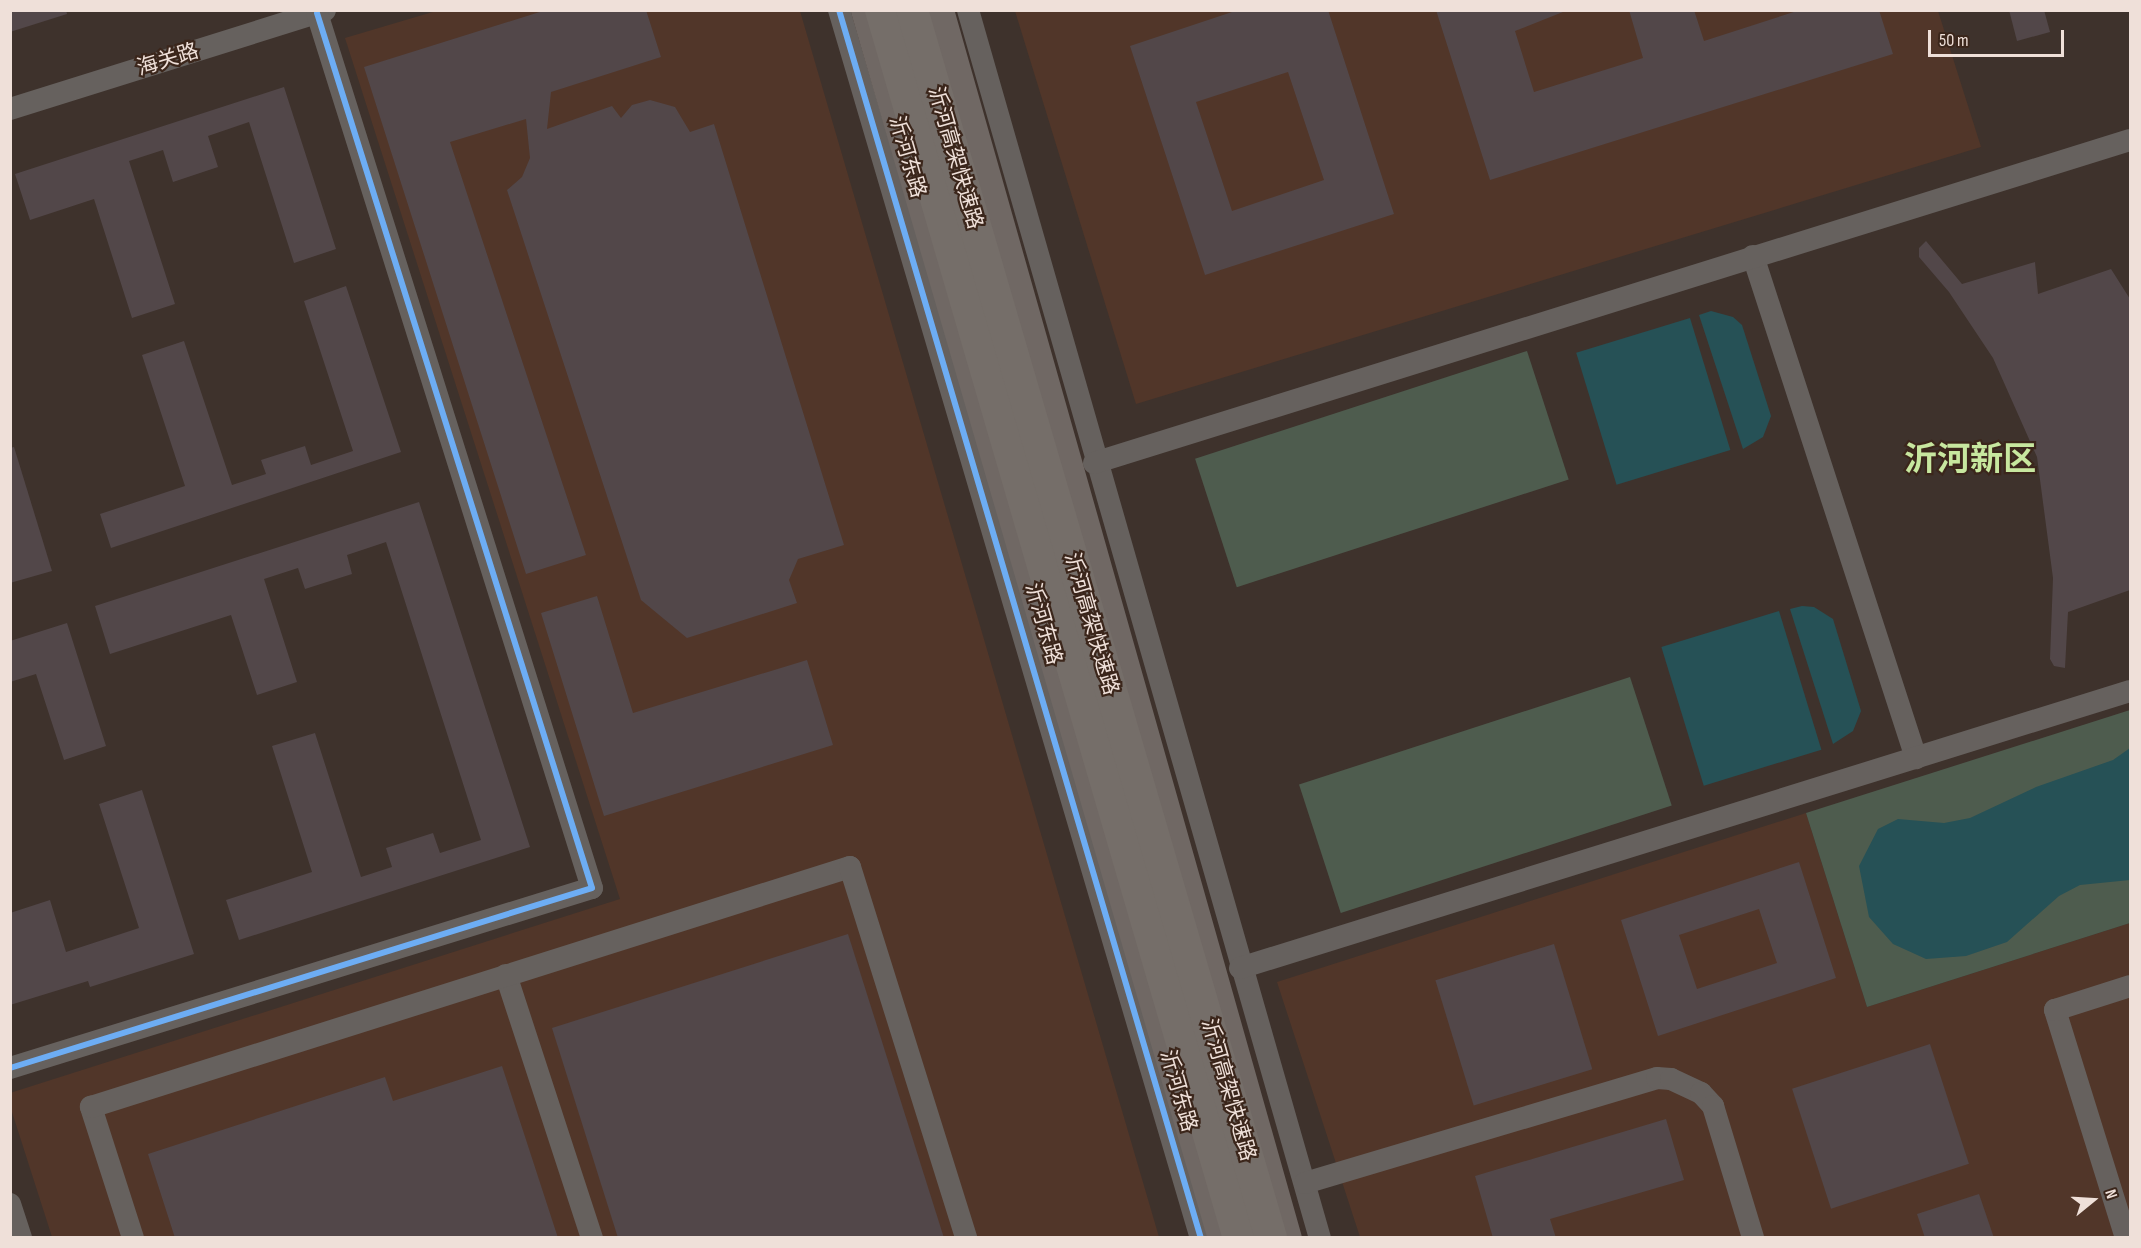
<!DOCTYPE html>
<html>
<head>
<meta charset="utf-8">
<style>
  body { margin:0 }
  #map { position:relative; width:2141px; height:1248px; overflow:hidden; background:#3e322c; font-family:"Sofia Sans Condensed","Noto Sans SC",sans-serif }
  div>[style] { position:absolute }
  .built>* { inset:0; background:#513629 }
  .green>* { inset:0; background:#4e5c4e; transform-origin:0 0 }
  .water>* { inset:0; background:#265156; transform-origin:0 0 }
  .building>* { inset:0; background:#524749; transform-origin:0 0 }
  .minor>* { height:22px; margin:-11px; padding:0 11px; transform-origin:11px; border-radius:11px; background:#66615e }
  .major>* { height:27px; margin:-13.5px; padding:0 13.5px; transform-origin:13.5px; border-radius:13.5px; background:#706864 }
  .highway>* { height:32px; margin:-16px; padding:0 16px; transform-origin:16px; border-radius:16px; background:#756e69 }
  .cycleway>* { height:6px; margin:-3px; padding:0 3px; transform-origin:3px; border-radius:3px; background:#6dadf4 }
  span { translate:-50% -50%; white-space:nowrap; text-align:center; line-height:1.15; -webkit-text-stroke:4.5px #3b261b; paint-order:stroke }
  .street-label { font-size:21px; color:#efe0d9 }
  .town-label { font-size:33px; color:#c7e79f; font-weight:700 }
  .frame { position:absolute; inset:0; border:12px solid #efe0d9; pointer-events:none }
  .north { position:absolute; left:2063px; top:1170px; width:60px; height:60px; -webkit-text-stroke:4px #3b261b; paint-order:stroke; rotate:72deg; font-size:16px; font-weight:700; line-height:24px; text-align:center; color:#efe0d9 }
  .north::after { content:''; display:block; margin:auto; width:21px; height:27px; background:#efe0d9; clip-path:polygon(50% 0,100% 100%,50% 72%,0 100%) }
  .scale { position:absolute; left:1928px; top:30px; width:136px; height:27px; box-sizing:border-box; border:3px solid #efe0d9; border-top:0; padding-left:8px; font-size:18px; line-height:21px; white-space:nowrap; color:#efe0d9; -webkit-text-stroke:4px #3b261b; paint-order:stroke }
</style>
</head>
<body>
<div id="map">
  <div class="built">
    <i style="clip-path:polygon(436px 11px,800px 11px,1159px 1237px,52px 1237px,11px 1109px,10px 1093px,620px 899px,345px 38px)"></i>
    <i style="clip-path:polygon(1015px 11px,1938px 11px,1981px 147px,1136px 404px)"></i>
    <i style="clip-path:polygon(1806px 813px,1867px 1007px,2130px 923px,2130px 1237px,1360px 1237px,1277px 982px)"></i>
  </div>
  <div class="green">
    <i style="left:1527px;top:351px;width:135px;height:349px;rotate:72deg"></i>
    <i style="left:1630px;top:677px;width:135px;height:348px;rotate:72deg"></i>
    <i style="clip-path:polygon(2130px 710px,2130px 923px,1867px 1007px,1806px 813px)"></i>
  </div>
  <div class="water">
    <i style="clip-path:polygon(1711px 311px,1733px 317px,1742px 325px,1771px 416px,1763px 437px,1743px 449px,1699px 315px)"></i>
    <i style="left:1690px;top:318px;width:138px;height:119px;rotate:73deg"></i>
    <i style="clip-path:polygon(1802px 606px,1814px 607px,1833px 619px,1861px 711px,1853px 731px,1833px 744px,1790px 609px)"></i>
    <i style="left:1779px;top:611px;width:145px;height:123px;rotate:73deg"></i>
    <i style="clip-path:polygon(2130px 748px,2130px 880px,2080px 885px,2059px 896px,2007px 942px,1966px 956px,1926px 959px,1893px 944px,1869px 917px,1859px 866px,1878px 829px,1898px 819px,1944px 823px,1970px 818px,2036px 787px,2113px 760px)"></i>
  </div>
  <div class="building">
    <i style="clip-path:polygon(10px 10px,66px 10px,67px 14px,10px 32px)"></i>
    <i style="clip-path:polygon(546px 10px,646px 10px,661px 57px,551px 92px,547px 129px,612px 106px,621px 118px,632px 105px,650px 100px,675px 107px,690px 132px,714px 124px,844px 545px,798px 559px,789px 580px,797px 603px,687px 638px,641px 600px,507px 190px,522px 177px,530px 158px,526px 119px,450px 142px,586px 555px,526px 574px,364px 67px)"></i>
    <i style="clip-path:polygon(evenodd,1238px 10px,1328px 10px,1394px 214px,1205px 275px,1130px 46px,1238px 10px,1288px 72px,1324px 180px,1232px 211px,1196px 102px,1288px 72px)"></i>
    <i style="clip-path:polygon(1436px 10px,1568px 10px,1515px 31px,1534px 92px,1643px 58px,1629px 10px,1694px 10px,1704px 41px,1800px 10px,1879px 10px,1893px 54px,1490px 180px)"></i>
    <i style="clip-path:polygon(2009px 10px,2044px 10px,2050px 32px,2017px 41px)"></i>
    <i style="clip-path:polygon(284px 87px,336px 249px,294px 263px,249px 122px,208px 136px,218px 167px,173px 182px,163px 150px,129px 161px,175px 304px,132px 318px,94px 199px,30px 220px,15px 174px)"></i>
    <i style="clip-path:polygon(1926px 241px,1962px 284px,2035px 262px,2038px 294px,2111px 269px,2130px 299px,2130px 590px,2068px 612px,2065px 668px,2054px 666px,2050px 659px,2053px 578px,2037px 457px,1993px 358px,1949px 292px,1919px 257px,1919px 248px)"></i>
    <i style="clip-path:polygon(346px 286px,401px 452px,111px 548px,100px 514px,185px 486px,142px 355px,184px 341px,232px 485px,266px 474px,261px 460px,305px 446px,311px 465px,353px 451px,304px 301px)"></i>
    <i style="clip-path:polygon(14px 447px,52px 571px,10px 583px,10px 448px)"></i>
    <i style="clip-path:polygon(419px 502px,530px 847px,239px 940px,226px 900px,312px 872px,272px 746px,315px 733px,361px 877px,392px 867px,386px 848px,433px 833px,440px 853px,481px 840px,386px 542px,347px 555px,352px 574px,305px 589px,298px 568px,264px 579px,297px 682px,257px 695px,231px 615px,110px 654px,95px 606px)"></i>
    <i style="clip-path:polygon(597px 596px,633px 713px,807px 660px,833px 745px,604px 816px,541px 613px)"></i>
    <i style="clip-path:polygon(67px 623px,106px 746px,64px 760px,36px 674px,10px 682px,10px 641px)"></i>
    <i style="clip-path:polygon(142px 790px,194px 954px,90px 987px,88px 981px,10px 1005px,10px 913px,50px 900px,66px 952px,139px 928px,99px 804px)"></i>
    <i style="clip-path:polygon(evenodd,1799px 862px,1836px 978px,1658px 1036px,1621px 920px,1799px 862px,1759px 909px,1777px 963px,1697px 989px,1679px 935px,1759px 909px)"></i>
    <i style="clip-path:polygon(848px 934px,944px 1238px,618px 1238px,552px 1028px)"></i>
    <i style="left:1554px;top:944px;width:131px;height:124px;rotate:73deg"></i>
    <i style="left:1930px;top:1044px;width:126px;height:145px;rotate:72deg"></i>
    <i style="clip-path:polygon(502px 1066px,558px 1238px,175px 1238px,148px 1154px,385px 1077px,393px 1101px)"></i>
    <i style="clip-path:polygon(1666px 1119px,1684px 1180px,1550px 1219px,1556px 1238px,1493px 1238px,1475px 1176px)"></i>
    <i style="clip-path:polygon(1979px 1194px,1994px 1238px,1925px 1238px,1917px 1214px)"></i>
  </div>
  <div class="minor">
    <i style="left:839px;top:10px;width:1280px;rotate:73.58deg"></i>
    <i style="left:968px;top:10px;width:1277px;rotate:74.01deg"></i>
    <i style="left:10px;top:109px;width:330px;rotate:-17.4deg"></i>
    <i style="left:1753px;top:256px;width:528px;rotate:72.01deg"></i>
    <i style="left:1094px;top:463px;width:1085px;rotate:-17.32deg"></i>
    <i style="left:1240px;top:968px;width:932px;rotate:-17.29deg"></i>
    <i style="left:506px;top:975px;width:277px;rotate:71.9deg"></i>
    <i style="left:10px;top:1068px;width:609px;rotate:-17.19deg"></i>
    <i style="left:592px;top:888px;width:917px;rotate:-107.45deg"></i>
    <i style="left:1305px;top:1183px;width:367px;rotate:-16.6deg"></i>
    <i style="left:1657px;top:1078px;width:14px;rotate:4deg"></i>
    <i style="left:1671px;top:1079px;width:33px;rotate:25deg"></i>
    <i style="left:1701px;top:1093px;width:18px;rotate:47deg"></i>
    <i style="left:1713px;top:1106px;width:138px;rotate:73.1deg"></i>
    <i style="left:10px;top:1204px;width:36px;rotate:72deg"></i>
    <i style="left:133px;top:1238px;width:138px;rotate:-107.8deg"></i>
    <i style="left:91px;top:1107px;width:796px;rotate:-17.55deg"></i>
    <i style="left:850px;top:867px;width:389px;rotate:72.6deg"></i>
    <i style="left:2126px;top:1238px;width:239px;rotate:-107.3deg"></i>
    <i style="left:2055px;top:1010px;width:79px;rotate:-17.7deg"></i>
  </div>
  <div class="major">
    <i style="left:864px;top:10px;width:1279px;rotate:73.79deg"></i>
    <i style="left:940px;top:10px;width:1276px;rotate:74.18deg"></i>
  </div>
  <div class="highway">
    <i style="left:881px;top:10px;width:1279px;rotate:73.75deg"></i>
    <i style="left:912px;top:10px;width:1279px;rotate:73.7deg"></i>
  </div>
  <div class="cycleway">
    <i style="left:839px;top:10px;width:1280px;rotate:73.58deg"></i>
    <i style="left:10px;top:1068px;width:609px;rotate:-17.19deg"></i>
    <i style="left:592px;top:888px;width:917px;rotate:-107.45deg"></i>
  </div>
  <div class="street-label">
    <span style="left:168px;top:60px;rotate:-17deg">海关路</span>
    <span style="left:907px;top:157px;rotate:74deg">沂河东路</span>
    <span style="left:955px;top:158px;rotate:74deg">沂河高架快速路</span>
    <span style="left:1043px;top:624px;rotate:74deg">沂河东路</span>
    <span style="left:1091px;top:624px;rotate:74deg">沂河高架快速路</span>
    <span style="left:1228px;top:1090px;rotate:74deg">沂河高架快速路</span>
    <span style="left:1178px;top:1091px;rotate:74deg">沂河东路</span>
  </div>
  <div class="town-label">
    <span style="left:1970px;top:461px">沂河新区</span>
  </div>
  <div class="frame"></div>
  <div class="north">N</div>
  <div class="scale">50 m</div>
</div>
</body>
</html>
